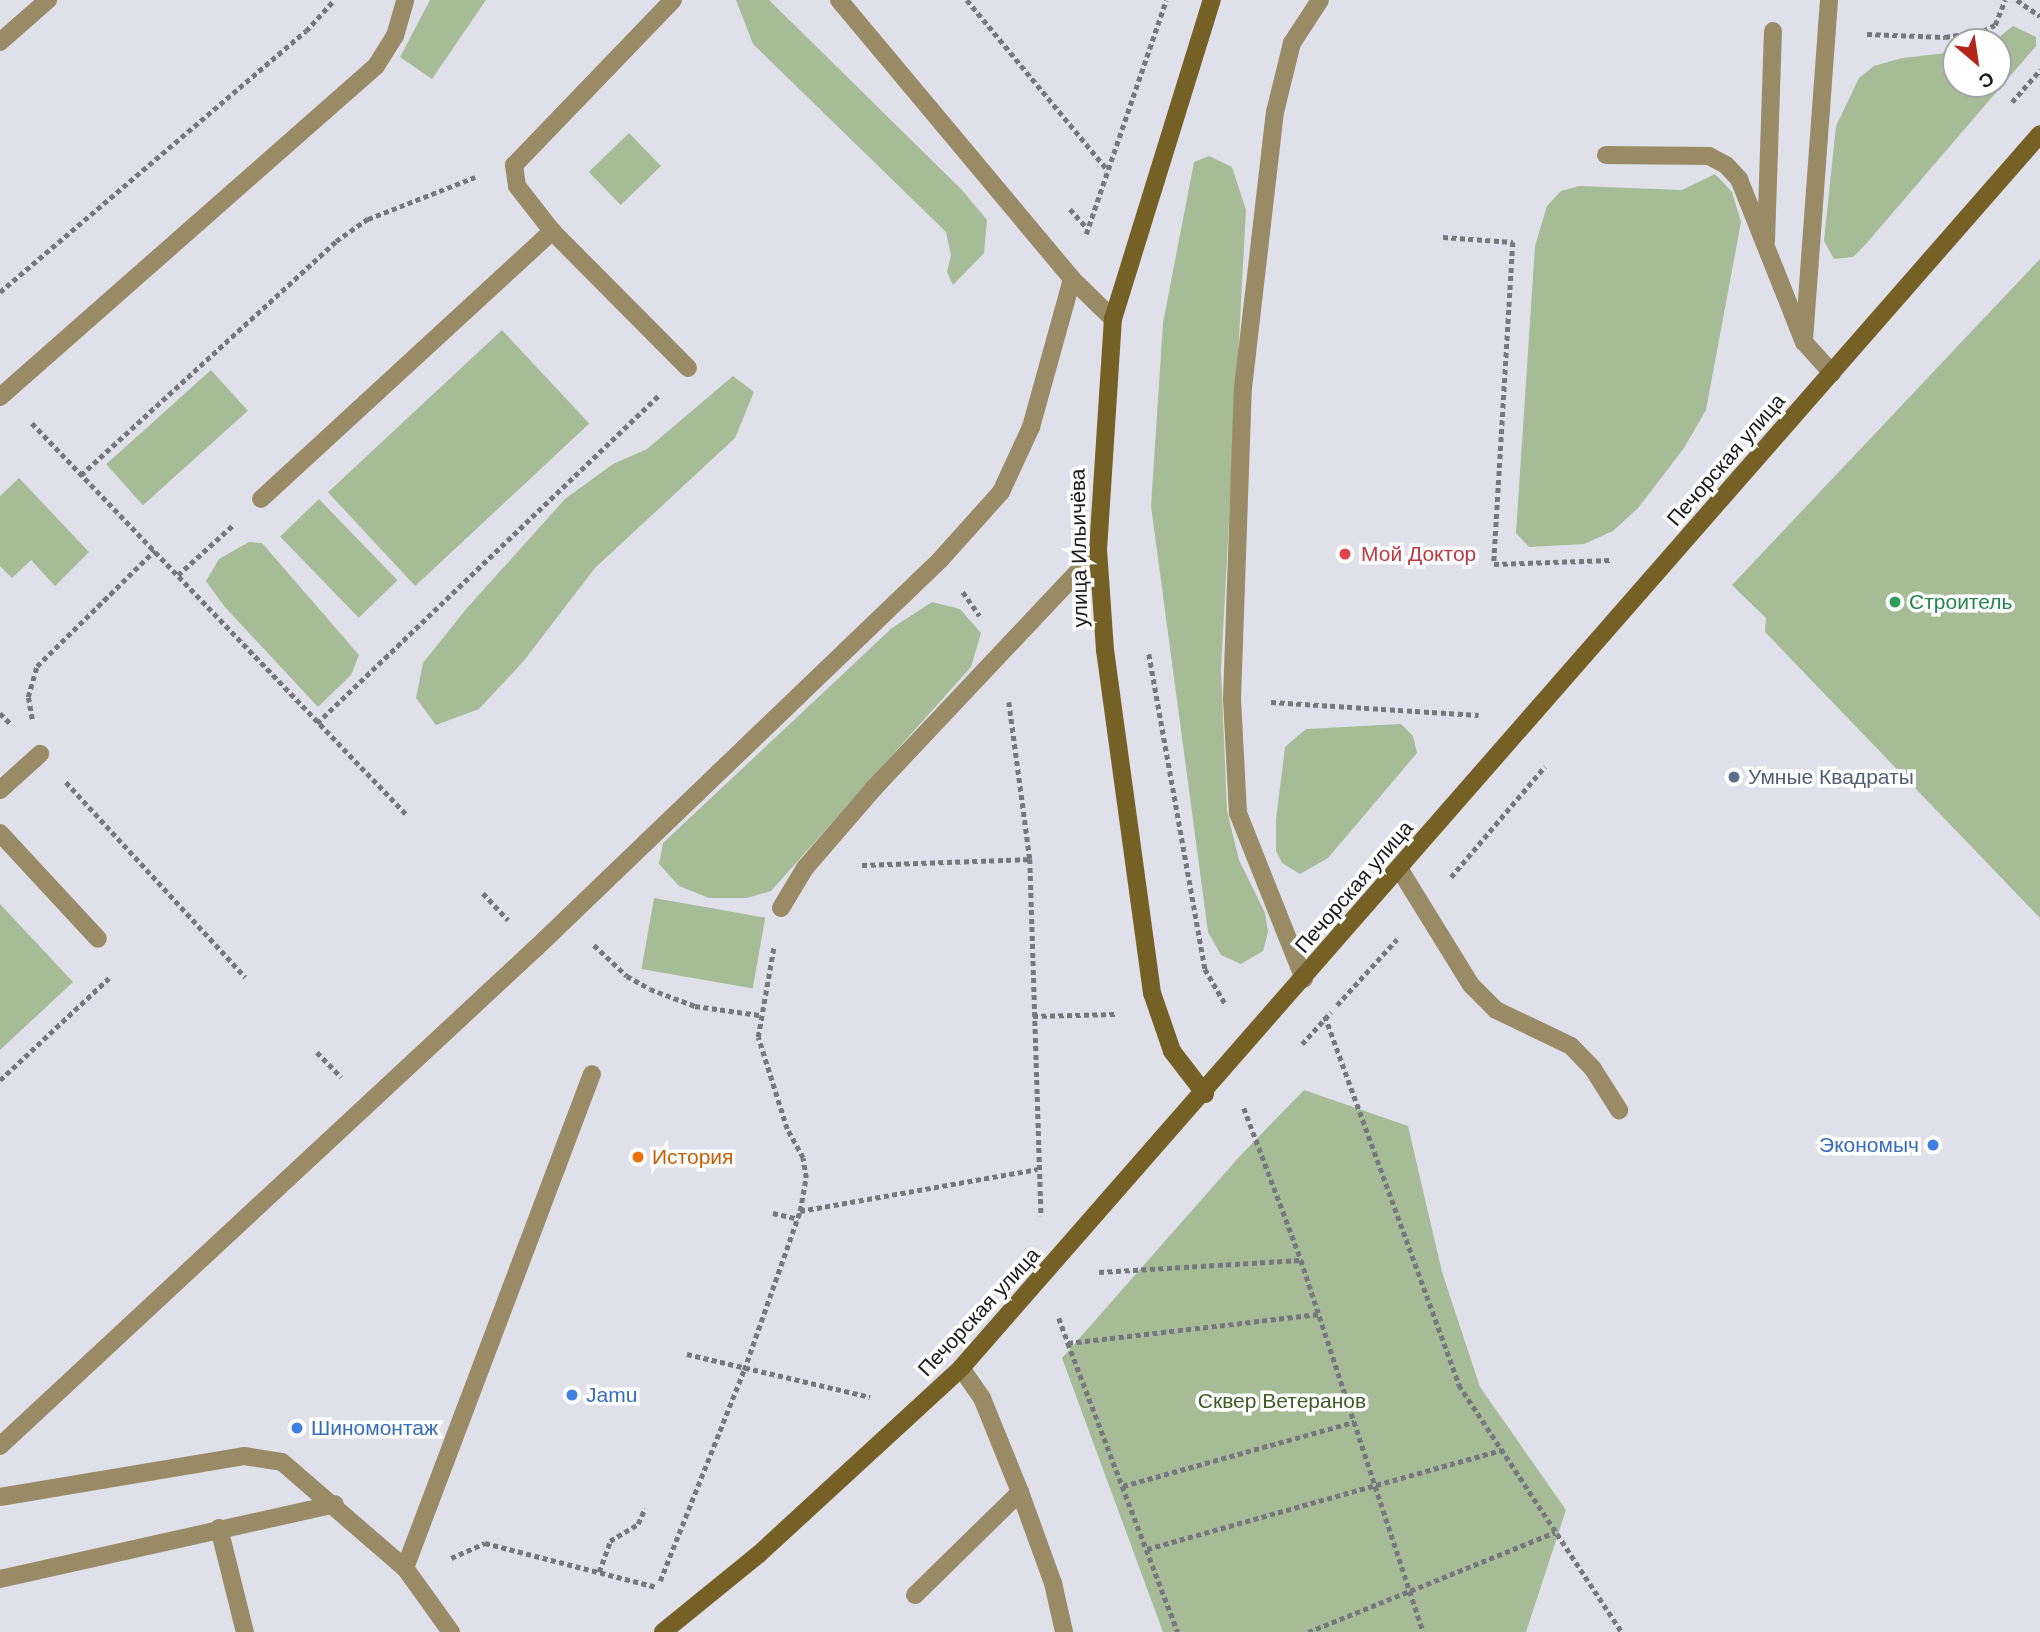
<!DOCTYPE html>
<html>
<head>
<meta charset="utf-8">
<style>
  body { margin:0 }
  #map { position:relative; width:2040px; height:1632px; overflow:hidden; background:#e0e0ea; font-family:Helvetica,sans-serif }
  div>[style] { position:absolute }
  .green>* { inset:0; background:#a6bc97; transform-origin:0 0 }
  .path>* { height:4.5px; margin-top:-2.25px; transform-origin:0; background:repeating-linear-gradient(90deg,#77777d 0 5px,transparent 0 8.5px) }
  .lane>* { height:18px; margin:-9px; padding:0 9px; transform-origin:9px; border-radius:9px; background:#988b66 }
  .secondary>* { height:18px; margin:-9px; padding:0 9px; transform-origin:9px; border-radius:9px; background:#756126 }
  .dots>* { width:19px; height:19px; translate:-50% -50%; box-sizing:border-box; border:4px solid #fff; border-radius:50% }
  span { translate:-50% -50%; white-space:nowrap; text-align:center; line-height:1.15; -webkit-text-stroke:7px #fff; paint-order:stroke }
  .street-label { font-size:21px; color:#1a1a1d }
  .health-label { font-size:21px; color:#be3a42 }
  .left { translate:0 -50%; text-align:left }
  .leisure-label { font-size:21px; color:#27864d }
  .service-label { font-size:21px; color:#4e5e75 }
  .shop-label { font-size:21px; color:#366cbe }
  .right { translate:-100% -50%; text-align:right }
  .food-label { font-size:21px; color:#c56008 }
  .park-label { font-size:21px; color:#3e5c25 }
  .north { position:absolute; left:1942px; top:28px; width:70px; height:70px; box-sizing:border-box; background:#fff; border:2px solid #a3a3a5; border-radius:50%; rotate:151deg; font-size:19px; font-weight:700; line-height:28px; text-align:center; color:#1a1a1d }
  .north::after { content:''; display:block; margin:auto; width:24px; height:32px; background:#b42619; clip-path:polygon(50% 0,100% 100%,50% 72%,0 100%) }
</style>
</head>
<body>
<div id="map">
  <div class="green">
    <i style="clip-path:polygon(430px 0,486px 0,432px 79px,400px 57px)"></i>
    <i style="clip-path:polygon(736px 0,769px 0,962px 190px,987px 220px,984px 253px,953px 285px,947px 272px,951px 255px,946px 232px,753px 44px)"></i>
    <i style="clip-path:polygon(2013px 26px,2036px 37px,2036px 46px,1865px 245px,1853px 257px,1834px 259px,1824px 241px,1836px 126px,1859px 78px,1874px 66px,1902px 58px,1956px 52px,1956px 84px,1998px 84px,1998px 42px,1993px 42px)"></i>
    <i style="left:629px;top:133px;width:46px;height:56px;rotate:46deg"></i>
    <i style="clip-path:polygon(1209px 156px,1232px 167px,1246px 210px,1221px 669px,1227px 811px,1239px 860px,1265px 913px,1268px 932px,1263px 951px,1241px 964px,1221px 955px,1208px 932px,1151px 506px,1163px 323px,1194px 162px)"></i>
    <i style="clip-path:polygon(1715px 174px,1732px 192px,1741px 222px,1706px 410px,1684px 448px,1638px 508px,1613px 531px,1584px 544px,1529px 547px,1516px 533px,1535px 246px,1547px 206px,1561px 191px,1579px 186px,1682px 190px)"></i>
    <i style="clip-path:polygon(2040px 259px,2040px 918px,1765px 632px,1766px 618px,1732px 585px)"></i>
    <i style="left:502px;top:330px;width:128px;height:238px;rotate:47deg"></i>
    <i style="left:211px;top:370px;width:55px;height:141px;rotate:48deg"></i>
    <i style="clip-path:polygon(733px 376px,754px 392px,735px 438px,595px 568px,522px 663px,479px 709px,436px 725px,416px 698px,423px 663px,467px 608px,565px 499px,613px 464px,647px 449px)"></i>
    <i style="clip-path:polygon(19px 478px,89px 552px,55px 586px,31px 560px,12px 578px,0 566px,0 496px)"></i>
    <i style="left:319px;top:499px;width:113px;height:54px;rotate:46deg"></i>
    <i style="clip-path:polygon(249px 542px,262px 543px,359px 655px,351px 675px,318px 707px,224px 606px,206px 581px,219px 559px)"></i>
    <i style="clip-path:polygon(932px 602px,960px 609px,981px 633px,971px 667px,771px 891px,747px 898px,709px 898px,679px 886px,659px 864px,663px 843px,892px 628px)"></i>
    <i style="clip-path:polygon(1401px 724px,1413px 736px,1417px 753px,1328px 858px,1300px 874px,1282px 863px,1276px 851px,1276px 819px,1285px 747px,1306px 729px)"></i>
    <i style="left:654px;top:898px;width:113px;height:72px;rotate:10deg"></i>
    <i style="clip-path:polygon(0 904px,73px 982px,0 1050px)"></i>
    <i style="clip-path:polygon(1304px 1090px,1408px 1126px,1442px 1272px,1480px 1387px,1566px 1510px,1526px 1632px,1163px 1632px,1062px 1358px,1239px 1157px)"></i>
  </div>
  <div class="path">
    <i style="left:967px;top:0;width:219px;rotate:50.4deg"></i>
    <i style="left:2017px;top:0;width:28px;rotate:35deg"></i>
    <i style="left:1867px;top:34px;width:78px;rotate:2.2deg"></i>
    <i style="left:1945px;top:37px;width:38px;rotate:-9deg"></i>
    <i style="left:1983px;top:31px;width:13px;rotate:-27deg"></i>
    <i style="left:1995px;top:25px;width:27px;rotate:-68deg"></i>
    <i style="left:2012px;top:102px;width:43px;rotate:-48.8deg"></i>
    <i style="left:1070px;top:209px;width:25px;rotate:48deg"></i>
    <i style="left:1086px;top:234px;width:247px;rotate:-71.1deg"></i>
    <i style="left:1443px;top:237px;width:70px;rotate:4.1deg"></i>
    <i style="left:1513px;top:242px;width:323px;rotate:93.4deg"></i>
    <i style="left:1494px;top:564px;width:118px;rotate:-1.9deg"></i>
    <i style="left:0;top:292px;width:402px;rotate:-40.5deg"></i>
    <i style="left:306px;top:31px;width:42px;rotate:-47.9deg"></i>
    <i style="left:32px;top:423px;width:541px;rotate:46.27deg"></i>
    <i style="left:81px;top:475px;width:346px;rotate:-42.5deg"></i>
    <i style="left:336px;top:241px;width:39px;rotate:-35deg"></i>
    <i style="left:368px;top:219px;width:115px;rotate:-21.4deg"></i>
    <i style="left:178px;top:575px;width:73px;rotate:-42.2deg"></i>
    <i style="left:963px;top:592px;width:29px;rotate:55deg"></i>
    <i style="left:1149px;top:654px;width:320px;rotate:79.9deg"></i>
    <i style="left:1205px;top:969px;width:42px;rotate:59.7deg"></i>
    <i style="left:1009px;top:702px;width:158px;rotate:82.4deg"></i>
    <i style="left:1030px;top:859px;width:357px;rotate:88.2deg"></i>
    <i style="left:1271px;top:702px;width:208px;rotate:3.6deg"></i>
    <i style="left:0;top:713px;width:17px;rotate:45deg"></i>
    <i style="left:32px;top:719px;width:22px;rotate:-100deg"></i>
    <i style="left:28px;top:697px;width:32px;rotate:-74deg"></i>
    <i style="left:37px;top:666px;width:165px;rotate:-44.5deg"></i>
    <i style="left:317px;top:723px;width:474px;rotate:-43.8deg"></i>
    <i style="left:66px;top:782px;width:265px;rotate:47.4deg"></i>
    <i style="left:862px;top:865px;width:168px;rotate:-2deg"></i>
    <i style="left:1451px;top:877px;width:145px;rotate:-49.7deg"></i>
    <i style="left:483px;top:893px;width:37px;rotate:47deg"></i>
    <i style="left:594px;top:945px;width:45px;rotate:43.2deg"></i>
    <i style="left:627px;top:976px;width:26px;rotate:29deg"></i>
    <i style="left:650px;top:989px;width:48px;rotate:20.7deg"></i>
    <i style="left:695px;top:1006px;width:65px;rotate:8deg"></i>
    <i style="left:1337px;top:1005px;width:89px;rotate:-47.7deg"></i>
    <i style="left:1033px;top:1016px;width:83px;rotate:-1.4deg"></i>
    <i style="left:1325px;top:1016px;width:393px;rotate:70deg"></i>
    <i style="left:1459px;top:1385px;width:296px;rotate:56.6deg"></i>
    <i style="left:1302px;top:1044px;width:43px;rotate:-47.8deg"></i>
    <i style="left:317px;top:1052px;width:35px;rotate:46deg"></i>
    <i style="left:0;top:1080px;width:149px;rotate:-43.1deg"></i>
    <i style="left:1244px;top:1108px;width:162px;rotate:69.4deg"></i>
    <i style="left:1301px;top:1260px;width:391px;rotate:71.8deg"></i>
    <i style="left:800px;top:1211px;width:241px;rotate:-10deg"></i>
    <i style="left:773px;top:1213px;width:26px;rotate:13deg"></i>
    <i style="left:1099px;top:1272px;width:202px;rotate:-3.4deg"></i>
    <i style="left:1059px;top:1318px;width:27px;rotate:70deg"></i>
    <i style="left:1068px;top:1343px;width:253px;rotate:-6.6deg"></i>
    <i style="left:1068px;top:1343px;width:309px;rotate:69.2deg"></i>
    <i style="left:687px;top:1354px;width:188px;rotate:13.2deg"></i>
    <i style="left:1123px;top:1486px;width:240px;rotate:-15.5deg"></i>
    <i style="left:1147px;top:1549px;width:368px;rotate:-15.6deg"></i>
    <i style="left:451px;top:1558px;width:37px;rotate:-24deg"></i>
    <i style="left:485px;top:1543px;width:177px;rotate:14.4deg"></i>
    <i style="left:599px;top:1572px;width:33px;rotate:-70deg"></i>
    <i style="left:610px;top:1541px;width:33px;rotate:-31deg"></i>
    <i style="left:638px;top:1524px;width:17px;rotate:-66deg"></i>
    <i style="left:660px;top:1581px;width:227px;rotate:-68.3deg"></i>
    <i style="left:744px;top:1370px;width:169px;rotate:-70.6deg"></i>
    <i style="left:800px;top:1211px;width:34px;rotate:-80deg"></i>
    <i style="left:806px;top:1178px;width:20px;rotate:-99deg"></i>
    <i style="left:803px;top:1158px;width:33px;rotate:-119deg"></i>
    <i style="left:787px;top:1129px;width:96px;rotate:-107.5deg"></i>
    <i style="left:758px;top:1037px;width:93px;rotate:-80.1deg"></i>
    <i style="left:1308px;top:1632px;width:266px;rotate:-22deg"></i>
  </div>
  <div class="lane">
    <i style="left:673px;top:0;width:229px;rotate:133.9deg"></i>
    <i style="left:514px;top:165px;width:21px;rotate:82deg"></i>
    <i style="left:517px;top:186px;width:57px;rotate:52.1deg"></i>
    <i style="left:552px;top:231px;width:193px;rotate:45.2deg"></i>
    <i style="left:839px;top:0;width:363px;rotate:50.1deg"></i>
    <i style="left:1072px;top:279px;width:57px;rotate:44.3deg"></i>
    <i style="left:1829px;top:0;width:343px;rotate:94.2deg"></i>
    <i style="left:1804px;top:342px;width:42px;rotate:47.9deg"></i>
    <i style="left:0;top:42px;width:64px;rotate:-41.2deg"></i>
    <i style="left:1606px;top:155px;width:103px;rotate:0.6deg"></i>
    <i style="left:1709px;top:156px;width:19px;rotate:28deg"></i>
    <i style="left:1726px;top:165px;width:19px;rotate:47deg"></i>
    <i style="left:1739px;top:179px;width:175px;rotate:68.3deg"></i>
    <i style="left:1766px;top:241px;width:210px;rotate:-88.1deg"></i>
    <i style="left:0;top:397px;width:501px;rotate:-41.36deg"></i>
    <i style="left:376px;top:66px;width:36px;rotate:-58deg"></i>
    <i style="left:395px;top:36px;width:37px;rotate:-74deg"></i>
    <i style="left:261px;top:499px;width:396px;rotate:-42.6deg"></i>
    <i style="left:0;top:790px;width:54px;rotate:-42deg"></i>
    <i style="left:0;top:833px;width:144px;rotate:47.2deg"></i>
    <i style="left:1400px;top:870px;width:135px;rotate:58.3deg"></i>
    <i style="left:1471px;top:985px;width:35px;rotate:45deg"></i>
    <i style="left:1496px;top:1010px;width:83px;rotate:25.6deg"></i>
    <i style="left:1571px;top:1046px;width:32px;rotate:46deg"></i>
    <i style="left:1593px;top:1069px;width:49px;rotate:57.6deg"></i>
    <i style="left:781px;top:908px;width:47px;rotate:-59deg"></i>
    <i style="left:805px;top:868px;width:106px;rotate:-49.2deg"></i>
    <i style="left:874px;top:788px;width:327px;rotate:-46.7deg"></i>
    <i style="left:1304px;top:979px;width:179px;rotate:-111.7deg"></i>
    <i style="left:1238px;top:813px;width:114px;rotate:-93deg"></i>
    <i style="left:1232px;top:699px;width:311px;rotate:-88deg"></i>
    <i style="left:1243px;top:388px;width:278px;rotate:-83.4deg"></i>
    <i style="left:1275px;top:112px;width:71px;rotate:-76.2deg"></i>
    <i style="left:1292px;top:43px;width:51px;rotate:-56.9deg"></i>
    <i style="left:961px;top:1368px;width:37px;rotate:55deg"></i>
    <i style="left:982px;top:1398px;width:101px;rotate:68deg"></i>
    <i style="left:1020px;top:1492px;width:97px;rotate:70.1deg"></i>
    <i style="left:1053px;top:1583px;width:50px;rotate:77.3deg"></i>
    <i style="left:0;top:1446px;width:732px;rotate:-42.9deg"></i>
    <i style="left:536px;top:948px;width:560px;rotate:-43.84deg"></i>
    <i style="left:940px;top:560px;width:91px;rotate:-48.1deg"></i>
    <i style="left:1001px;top:492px;width:72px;rotate:-65.2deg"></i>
    <i style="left:1031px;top:427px;width:154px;rotate:-74.5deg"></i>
    <i style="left:0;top:1497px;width:247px;rotate:-9.5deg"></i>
    <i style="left:244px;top:1456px;width:38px;rotate:9deg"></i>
    <i style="left:282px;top:1462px;width:162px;rotate:40.8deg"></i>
    <i style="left:405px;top:1568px;width:79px;rotate:54.3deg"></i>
    <i style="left:219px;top:1528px;width:107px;rotate:76deg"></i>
    <i style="left:405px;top:1568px;width:528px;rotate:-69.27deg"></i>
    <i style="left:0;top:1579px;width:343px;rotate:-12.6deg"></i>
    <i style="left:915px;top:1595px;width:147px;rotate:-44.4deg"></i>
  </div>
  <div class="secondary">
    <i style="left:1205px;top:1094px;width:54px;rotate:-127.5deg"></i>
    <i style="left:1172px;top:1051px;width:61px;rotate:-109deg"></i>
    <i style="left:1152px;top:993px;width:346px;rotate:-97.8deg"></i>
    <i style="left:1105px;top:650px;width:100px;rotate:-94deg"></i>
    <i style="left:1098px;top:550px;width:231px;rotate:-86.3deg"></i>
    <i style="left:1113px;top:319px;width:334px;rotate:-72.8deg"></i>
    <i style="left:663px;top:1632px;width:124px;rotate:-39.1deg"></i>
    <i style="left:759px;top:1554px;width:275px;rotate:-42.6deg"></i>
    <i style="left:961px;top:1368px;width:1639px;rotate:-48.83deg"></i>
  </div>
  <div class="dots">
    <i style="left:1345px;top:554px;background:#e0444e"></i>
    <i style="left:1895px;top:602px;background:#2e9e5b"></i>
    <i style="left:1734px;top:777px;background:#5c6f8a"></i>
    <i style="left:1933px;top:1145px;background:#3f7fe0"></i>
    <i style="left:638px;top:1157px;background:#e8710a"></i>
    <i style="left:572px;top:1395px;background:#3f7fe0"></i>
    <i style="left:297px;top:1428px;background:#3f7fe0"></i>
  </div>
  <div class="street-label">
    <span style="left:1726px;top:460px;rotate:-49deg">Печорская улица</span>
    <span style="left:1079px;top:548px;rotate:-91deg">улица Ильичёва</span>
    <span style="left:1354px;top:887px;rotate:-49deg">Печорская улица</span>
    <span style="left:979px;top:1312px;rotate:-47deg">Печорская улица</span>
  </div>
  <div class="health-label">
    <span class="left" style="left:1361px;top:554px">Мой Доктор</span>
  </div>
  <div class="leisure-label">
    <span class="left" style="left:1909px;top:602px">Строитель</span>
  </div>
  <div class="service-label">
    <span class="left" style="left:1748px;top:777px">Умные Квадраты</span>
  </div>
  <div class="shop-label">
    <span class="right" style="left:1919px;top:1145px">Экономыч</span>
    <span class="left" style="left:586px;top:1395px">Jamu</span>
    <span class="left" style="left:311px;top:1428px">Шиномонтаж</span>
  </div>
  <div class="food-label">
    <span class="left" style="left:652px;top:1157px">История</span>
  </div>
  <div class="park-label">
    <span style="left:1282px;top:1401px">Сквер Ветеранов</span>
  </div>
  <div class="north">С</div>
</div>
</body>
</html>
